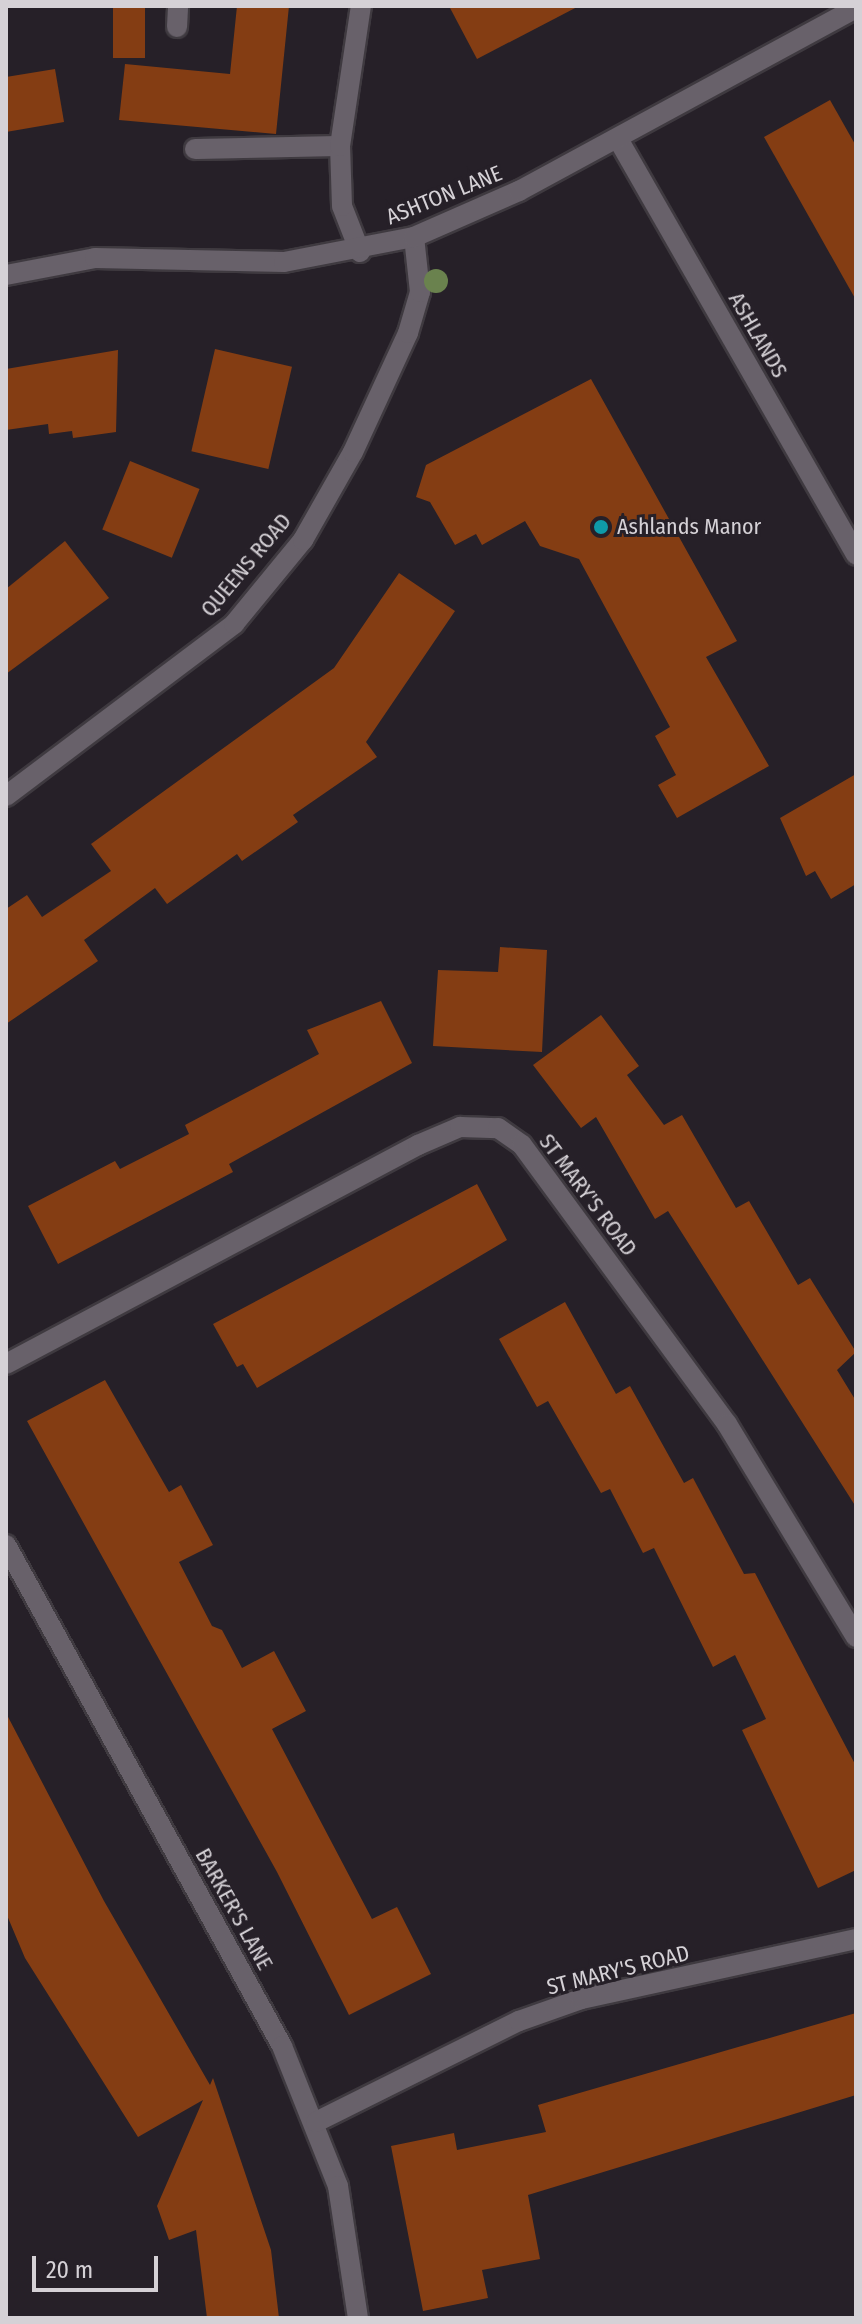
<!DOCTYPE html>
<html>
<head>
<meta charset="utf-8">
<style>
  body { margin:0 }
  #map { position:relative; width:862px; height:2324px; overflow:hidden; background:#262028; font-family:"Fira Sans Condensed",sans-serif }
  div>[style] { position:absolute }
  .building>* { inset:0; background:#843d13; transform-origin:0 0 }
  .roads { filter:drop-shadow(2px 0 #3f3a40) drop-shadow(-2px 0 #3f3a40) drop-shadow(0 2px #3f3a40) drop-shadow(0 -2px #3f3a40) }
  .lane>* { height:20px; margin:-10px; padding:0 10px; transform-origin:10px; border-radius:10px; background:#68616a }
  .street>* { height:20px; margin:-10px; padding:0 10px; transform-origin:10px; border-radius:10px; background:#68616a }
  .secondary>* { height:20px; margin:-10px; padding:0 10px; transform-origin:10px; border-radius:10px; background:#68616a }
  .trees>* { width:24px; height:24px; margin:-12px; border-radius:50%; background:#6a824e }
  .dots>* { width:22px; height:22px; translate:-50% -50%; box-sizing:border-box; border:4px solid #262028; border-radius:50% }
  span { translate:-50% -50%; white-space:nowrap; text-align:center; line-height:1.15; -webkit-text-stroke:6px #262028; paint-order:stroke }
  .street-label { font-size:22px; color:#d5d1d6 }
  .poi-label { font-size:22px; color:#d5d1d6 }
  .left { translate:0 -50%; text-align:left }
  .frame { position:absolute; inset:0; border:8px solid #d5d1d6; pointer-events:none }
  .scale { position:absolute; left:32px; top:2256px; width:126px; height:36px; box-sizing:border-box; border:4px solid #d5d1d6; border-top:0; padding-left:10px; font-size:24px; line-height:28px; white-space:nowrap; color:#d5d1d6; -webkit-text-stroke:6px #262028; paint-order:stroke }
</style>
</head>
<body>
<div id="map">
  <div class="building">
    <i style="left:113px;top:6px;width:32px;height:52px"></i>
    <i style="clip-path:polygon(237px 6px,289px 6px,276px 134px,119px 120px,125px 64px,230px 74px)"></i>
    <i style="clip-path:polygon(449px 6px,579px 6px,477px 59px)"></i>
    <i style="clip-path:polygon(55px 69px,64px 122px,6px 132px,6px 77px)"></i>
    <i style="clip-path:polygon(830px 100px,856px 146px,856px 300px,764px 137px)"></i>
    <i style="left:215px;top:349px;width:79px;height:105px;rotate:13deg"></i>
    <i style="clip-path:polygon(118px 350px,116px 432px,73px 438px,72px 431px,49px 434px,48px 424px,6px 430px,6px 369px)"></i>
    <i style="clip-path:polygon(591px 379px,737px 641px,706px 657px,769px 766px,677px 818px,658px 785px,676px 775px,655px 736px,670px 727px,579px 559px,540px 546px,525px 521px,482px 545px,476px 534px,455px 545px,430px 502px,416px 497px,426px 465px)"></i>
    <i style="left:130px;top:461px;width:75px;height:74px;rotate:22deg"></i>
    <i style="clip-path:polygon(65px 541px,109px 598px,6px 674px,6px 589px)"></i>
    <i style="clip-path:polygon(399px 573px,455px 611px,366px 742px,377px 757px,293px 815px,298px 822px,242px 861px,237px 854px,167px 904px,155px 888px,84px 940px,98px 961px,6px 1024px,6px 909px,27px 895px,42px 917px,111px 871px,91px 844px,334px 668px)"></i>
    <i style="clip-path:polygon(856px 774px,856px 884px,831px 899px,815px 871px,806px 876px,780px 818px)"></i>
    <i style="clip-path:polygon(500px 947px,547px 950px,542px 1052px,433px 1046px,438px 970px,498px 972px)"></i>
    <i style="clip-path:polygon(381px 1001px,412px 1063px,229px 1164px,233px 1172px,58px 1264px,28px 1206px,115px 1161px,120px 1169px,189px 1134px,185px 1125px,319px 1054px,307px 1030px)"></i>
    <i style="clip-path:polygon(601px 1015px,639px 1066px,627px 1075px,664px 1125px,682px 1115px,736px 1208px,749px 1201px,798px 1285px,810px 1278px,856px 1352px,837px 1370px,856px 1401px,856px 1507px,668px 1211px,655px 1219px,596px 1117px,581px 1128px,533px 1065px)"></i>
    <i style="clip-path:polygon(477px 1184px,507px 1240px,257px 1388px,243px 1364px,237px 1367px,213px 1324px)"></i>
    <i style="clip-path:polygon(565px 1302px,616px 1394px,630px 1386px,684px 1483px,693px 1478px,744px 1574px,755px 1573px,856px 1766px,856px 1870px,818px 1888px,742px 1730px,766px 1719px,735px 1655px,713px 1667px,654px 1548px,643px 1553px,610px 1489px,601px 1493px,548px 1401px,537px 1407px,499px 1339px)"></i>
    <i style="clip-path:polygon(105px 1380px,169px 1492px,181px 1485px,213px 1545px,179px 1562px,212px 1626px,222px 1630px,242px 1668px,274px 1651px,306px 1711px,272px 1729px,372px 1919px,397px 1907px,431px 1974px,349px 2015px,277px 1872px,27px 1421px)"></i>
    <i style="clip-path:polygon(6px 1713px,104px 1901px,210px 2085px,213px 2078px,271px 2250px,279px 2318px,207px 2318px,196px 2230px,169px 2240px,157px 2206px,203px 2100px,138px 2137px,25px 1958px,6px 1913px)"></i>
    <i style="clip-path:polygon(856px 2013px,856px 2095px,528px 2195px,540px 2259px,482px 2270px,488px 2298px,423px 2311px,391px 2146px,454px 2133px,457px 2150px,546px 2132px,538px 2105px)"></i>
  </div>
  <div class="roads">
    <div class="lane">
      <i style="left:177px;top:27px;width:21px;rotate:-87deg"></i>
      <i style="left:195px;top:149px;width:145px;rotate:-1.2deg"></i>
    </div>
    <div class="street">
      <i style="left:618px;top:139px;width:479px;rotate:60.2deg"></i>
      <i style="left:360px;top:252px;width:49px;rotate:-111.4deg"></i>
      <i style="left:342px;top:206px;width:60px;rotate:-91.9deg"></i>
      <i style="left:340px;top:146px;width:142px;rotate:-81.5deg"></i>
      <i style="left:6px;top:796px;width:286px;rotate:-37deg"></i>
      <i style="left:234px;top:624px;width:109px;rotate:-50.6deg"></i>
      <i style="left:303px;top:540px;width:101px;rotate:-60.4deg"></i>
      <i style="left:353px;top:452px;width:131px;rotate:-65.2deg"></i>
      <i style="left:408px;top:333px;width:43px;rotate:-73.7deg"></i>
      <i style="left:420px;top:292px;width:55px;rotate:-96.2deg"></i>
      <i style="left:6px;top:1364px;width:467px;rotate:-28deg"></i>
      <i style="left:418px;top:1145px;width:46px;rotate:-23.2deg"></i>
      <i style="left:460px;top:1127px;width:38px;rotate:2deg"></i>
      <i style="left:498px;top:1128px;width:29px;rotate:35deg"></i>
      <i style="left:522px;top:1145px;width:346px;rotate:53.7deg"></i>
      <i style="left:727px;top:1424px;width:249px;rotate:58.8deg"></i>
      <i style="left:6px;top:1545px;width:572px;rotate:61.15deg"></i>
      <i style="left:282px;top:2046px;width:151px;rotate:68.2deg"></i>
      <i style="left:338px;top:2186px;width:134px;rotate:81.4deg"></i>
      <i style="left:316px;top:2122px;width:227px;rotate:-26.5deg"></i>
      <i style="left:519px;top:2021px;width:66px;rotate:-19.5deg"></i>
      <i style="left:581px;top:1999px;width:281px;rotate:-12.3deg"></i>
    </div>
    <div class="secondary">
      <i style="left:6px;top:275px;width:91px;rotate:-10.8deg"></i>
      <i style="left:95px;top:258px;width:189px;rotate:1.2deg"></i>
      <i style="left:284px;top:262px;width:132px;rotate:-10.9deg"></i>
      <i style="left:414px;top:237px;width:115px;rotate:-23.7deg"></i>
      <i style="left:519px;top:191px;width:383px;rotate:-28.5deg"></i>
    </div>
  </div>
  <div class="trees">
    <i style="left:436px;top:281px"></i>
  </div>
  <div class="dots">
    <i style="left:601px;top:527px;background:#0f9aa8"></i>
  </div>
  <div class="street-label">
    <span style="left:444px;top:195px;rotate:-22deg">ASHTON LANE</span>
    <span style="left:758px;top:335px;rotate:60deg">ASHLANDS</span>
    <span style="left:246px;top:565px;rotate:-50deg">QUEENS ROAD</span>
    <span style="left:588px;top:1195px;rotate:53deg">ST MARY'S ROAD</span>
    <span style="left:234px;top:1909px;rotate:61deg">BARKER'S LANE</span>
    <span style="left:618px;top:1970px;rotate:-14deg">ST MARY'S ROAD</span>
  </div>
  <div class="poi-label">
    <span class="left" style="left:617px;top:527px">Ashlands Manor</span>
  </div>
  <div class="frame"></div>
  <div class="scale">20 m</div>
</div>
</body>
</html>
